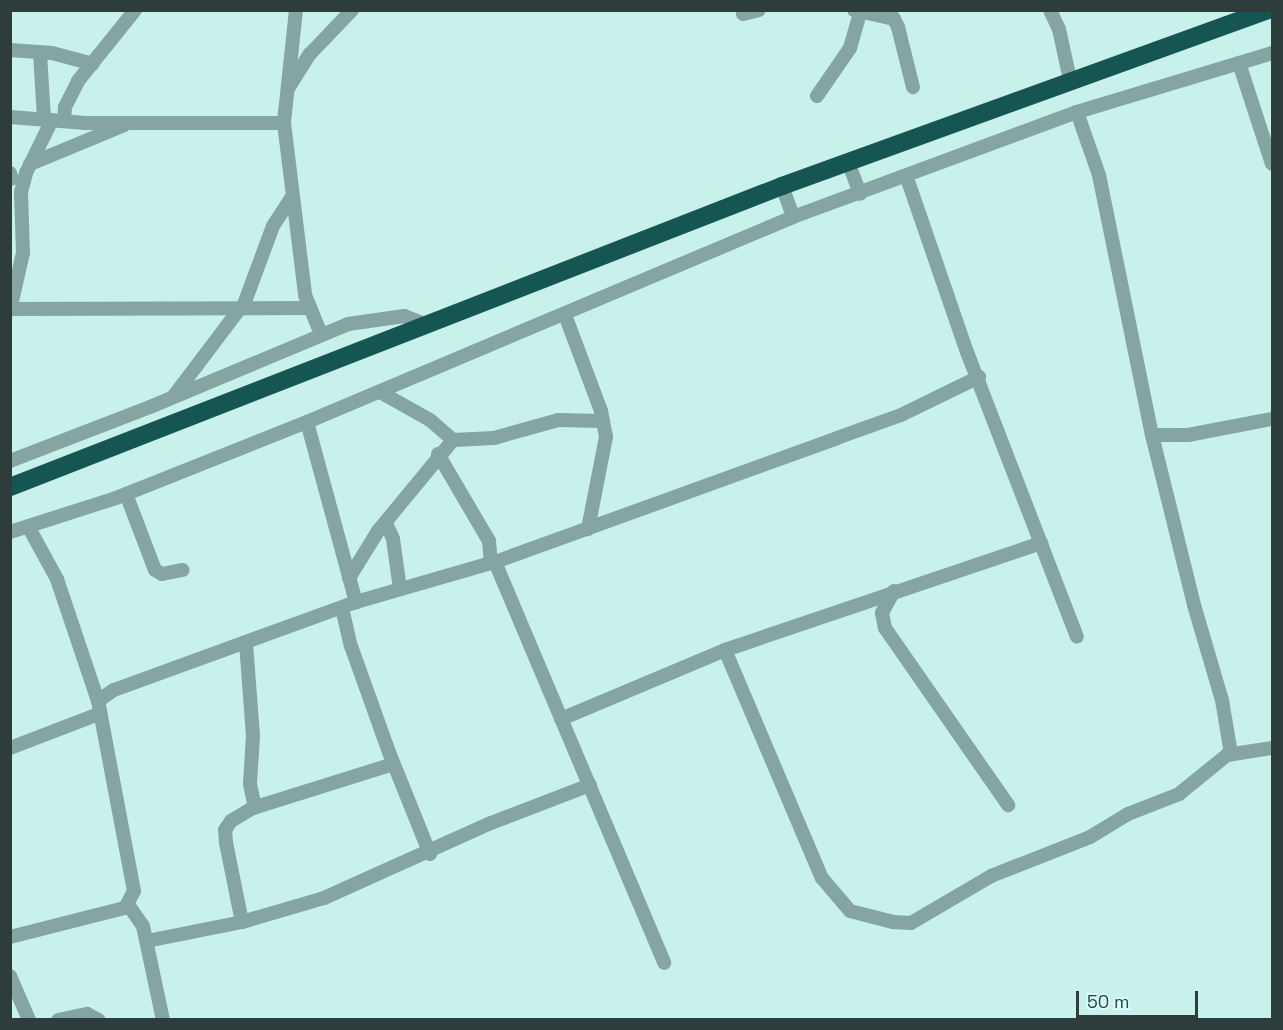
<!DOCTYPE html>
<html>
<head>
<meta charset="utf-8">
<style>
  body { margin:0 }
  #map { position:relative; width:1283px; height:1030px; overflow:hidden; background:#c8f1ec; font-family:"Space Grotesk",sans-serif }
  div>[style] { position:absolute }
  .street>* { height:14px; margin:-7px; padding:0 7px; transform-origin:7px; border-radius:7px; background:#84a5a2 }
  .highway>* { height:18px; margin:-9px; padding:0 9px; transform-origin:9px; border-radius:9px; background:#155652 }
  span { translate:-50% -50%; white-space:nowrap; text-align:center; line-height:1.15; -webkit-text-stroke:4.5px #d5fefa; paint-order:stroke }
  .frame { position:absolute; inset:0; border:12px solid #2d3d3b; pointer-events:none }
  .scale { position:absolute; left:1076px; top:991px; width:122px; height:27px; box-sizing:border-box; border:3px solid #2d3d3b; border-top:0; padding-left:8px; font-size:18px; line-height:21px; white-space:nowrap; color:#2d3d3b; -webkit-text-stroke:4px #d5fefa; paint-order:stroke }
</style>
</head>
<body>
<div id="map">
  <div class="street">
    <i style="left:296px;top:10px;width:114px;rotate:96.1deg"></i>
    <i style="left:284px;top:123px;width:173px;rotate:83deg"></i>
    <i style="left:305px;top:295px;width:42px;rotate:67.7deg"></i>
    <i style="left:854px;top:10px;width:41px;rotate:12.7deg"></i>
    <i style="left:889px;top:10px;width:19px;rotate:62deg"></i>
    <i style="left:898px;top:27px;width:62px;rotate:76deg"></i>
    <i style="left:1050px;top:10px;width:21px;rotate:65deg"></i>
    <i style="left:1059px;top:29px;width:52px;rotate:77.8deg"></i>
    <i style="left:743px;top:14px;width:16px;rotate:-14deg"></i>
    <i style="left:10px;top:50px;width:42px;rotate:4.1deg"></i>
    <i style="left:52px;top:53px;width:42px;rotate:15deg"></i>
    <i style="left:40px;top:53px;width:66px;rotate:86.5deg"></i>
    <i style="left:1239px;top:63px;width:106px;rotate:71.9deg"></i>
    <i style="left:289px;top:87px;width:39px;rotate:-58deg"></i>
    <i style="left:310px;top:54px;width:61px;rotate:-46.3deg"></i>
    <i style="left:817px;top:96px;width:58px;rotate:-55.5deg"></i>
    <i style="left:850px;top:48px;width:37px;rotate:-74deg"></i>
    <i style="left:1077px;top:112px;width:67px;rotate:70.8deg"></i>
    <i style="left:1099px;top:175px;width:265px;rotate:78.5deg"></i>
    <i style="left:1152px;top:435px;width:175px;rotate:76.1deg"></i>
    <i style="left:1194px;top:605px;width:99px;rotate:73.6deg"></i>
    <i style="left:1222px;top:700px;width:55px;rotate:80.5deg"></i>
    <i style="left:10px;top:117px;width:76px;rotate:4.5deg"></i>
    <i style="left:86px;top:123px;width:198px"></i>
    <i style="left:64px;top:121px;width:14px;rotate:-86deg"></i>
    <i style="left:65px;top:107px;width:29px;rotate:-63deg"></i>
    <i style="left:78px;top:81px;width:91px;rotate:-51.2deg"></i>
    <i style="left:848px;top:162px;width:34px;rotate:69deg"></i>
    <i style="left:30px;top:164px;width:102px;rotate:-22.5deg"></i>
    <i style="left:10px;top:173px;width:6px;rotate:72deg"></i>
    <i style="left:907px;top:178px;width:184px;rotate:71deg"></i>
    <i style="left:967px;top:352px;width:305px;rotate:68.9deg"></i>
    <i style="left:782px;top:186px;width:33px;rotate:70deg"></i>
    <i style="left:243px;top:307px;width:86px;rotate:-69.7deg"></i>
    <i style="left:273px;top:226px;width:33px;rotate:-57deg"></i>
    <i style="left:10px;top:309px;width:300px;rotate:-0.2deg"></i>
    <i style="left:10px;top:310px;width:58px;rotate:-77.2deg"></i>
    <i style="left:23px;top:253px;width:61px;rotate:-91.9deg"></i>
    <i style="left:21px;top:192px;width:20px;rotate:-75deg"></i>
    <i style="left:26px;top:173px;width:59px;rotate:-63.9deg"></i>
    <i style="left:565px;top:315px;width:103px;rotate:69.4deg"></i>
    <i style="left:601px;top:411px;width:26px;rotate:79deg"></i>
    <i style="left:606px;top:437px;width:94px;rotate:101.1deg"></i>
    <i style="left:380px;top:392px;width:57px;rotate:29.2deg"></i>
    <i style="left:430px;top:420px;width:30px;rotate:41deg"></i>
    <i style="left:453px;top:440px;width:41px;rotate:-2.8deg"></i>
    <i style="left:494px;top:438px;width:66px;rotate:-15.7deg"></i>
    <i style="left:558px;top:420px;width:45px;rotate:1.3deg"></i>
    <i style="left:173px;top:397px;width:113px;rotate:-52.9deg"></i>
    <i style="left:307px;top:422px;width:187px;rotate:74.8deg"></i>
    <i style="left:1152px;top:435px;width:36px"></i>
    <i style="left:1188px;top:435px;width:86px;rotate:-10.8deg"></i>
    <i style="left:438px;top:454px;width:101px;rotate:59.6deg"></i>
    <i style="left:489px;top:541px;width:22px;rotate:85deg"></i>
    <i style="left:10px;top:461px;width:150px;rotate:-21.1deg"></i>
    <i style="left:150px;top:407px;width:215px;rotate:-22.7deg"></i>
    <i style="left:348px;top:324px;width:57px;rotate:-8.1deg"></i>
    <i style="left:404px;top:316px;width:22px;rotate:21deg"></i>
    <i style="left:126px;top:494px;width:81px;rotate:69.1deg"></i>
    <i style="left:155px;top:570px;width:8px;rotate:30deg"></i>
    <i style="left:162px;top:574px;width:21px;rotate:-11deg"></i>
    <i style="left:386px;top:523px;width:17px;rotate:66deg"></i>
    <i style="left:393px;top:539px;width:50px;rotate:82deg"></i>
    <i style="left:10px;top:532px;width:111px;rotate:-17.8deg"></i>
    <i style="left:116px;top:498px;width:206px;rotate:-21.7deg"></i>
    <i style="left:307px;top:422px;width:527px;rotate:-22.87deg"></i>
    <i style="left:793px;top:217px;width:303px;rotate:-20.3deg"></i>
    <i style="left:1077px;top:112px;width:204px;rotate:-16.8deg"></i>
    <i style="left:495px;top:562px;width:435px;rotate:67.1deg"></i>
    <i style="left:349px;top:578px;width:55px;rotate:-58.3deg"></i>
    <i style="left:378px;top:531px;width:118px;rotate:-50.5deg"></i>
    <i style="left:894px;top:591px;width:25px;rotate:119deg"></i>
    <i style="left:882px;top:613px;width:15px;rotate:79deg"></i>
    <i style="left:885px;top:628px;width:216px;rotate:55.2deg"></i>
    <i style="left:342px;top:608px;width:39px;rotate:77deg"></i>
    <i style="left:351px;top:646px;width:113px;rotate:70.3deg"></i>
    <i style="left:389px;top:752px;width:110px;rotate:68.1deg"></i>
    <i style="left:246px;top:643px;width:93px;rotate:85.7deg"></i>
    <i style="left:253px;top:736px;width:48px;rotate:93.6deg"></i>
    <i style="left:250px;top:784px;width:24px;rotate:78deg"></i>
    <i style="left:725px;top:650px;width:248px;rotate:67deg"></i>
    <i style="left:822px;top:878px;width:43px;rotate:49.7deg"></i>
    <i style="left:850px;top:911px;width:44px;rotate:14.3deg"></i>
    <i style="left:893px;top:922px;width:18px;rotate:3deg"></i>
    <i style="left:911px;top:923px;width:93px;rotate:-30.4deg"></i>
    <i style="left:991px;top:876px;width:106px;rotate:-21.5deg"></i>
    <i style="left:1090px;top:837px;width:44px;rotate:-31.2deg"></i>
    <i style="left:1128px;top:814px;width:55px;rotate:-21.4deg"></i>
    <i style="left:1179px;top:794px;width:62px;rotate:-39.1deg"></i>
    <i style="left:1227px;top:755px;width:46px;rotate:-8.8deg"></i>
    <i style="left:98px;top:701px;width:19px;rotate:-35deg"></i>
    <i style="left:114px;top:690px;width:258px;rotate:-20deg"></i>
    <i style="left:356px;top:602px;width:145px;rotate:-16.1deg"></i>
    <i style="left:495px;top:562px;width:364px;rotate:-19.9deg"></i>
    <i style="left:837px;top:438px;width:68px;rotate:-19.8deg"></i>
    <i style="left:901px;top:415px;width:87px;rotate:-26deg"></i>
    <i style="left:561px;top:719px;width:178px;rotate:-22.8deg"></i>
    <i style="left:725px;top:650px;width:334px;rotate:-18.7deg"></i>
    <i style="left:10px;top:748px;width:97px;rotate:-21deg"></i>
    <i style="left:129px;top:906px;width:24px;rotate:55deg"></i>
    <i style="left:143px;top:926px;width:96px;rotate:78deg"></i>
    <i style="left:242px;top:922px;width:81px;rotate:-101.4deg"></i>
    <i style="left:226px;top:843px;width:13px;rotate:-94deg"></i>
    <i style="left:225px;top:830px;width:11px;rotate:-56deg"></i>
    <i style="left:231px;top:821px;width:26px;rotate:-31deg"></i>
    <i style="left:253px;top:808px;width:147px;rotate:-17.4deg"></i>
    <i style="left:10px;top:937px;width:119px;rotate:-14.2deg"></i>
    <i style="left:125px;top:908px;width:19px;rotate:-62deg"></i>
    <i style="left:134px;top:891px;width:193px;rotate:-100.7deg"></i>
    <i style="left:98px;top:701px;width:129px;rotate:-108.6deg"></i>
    <i style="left:57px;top:579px;width:60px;rotate:-118.7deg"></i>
    <i style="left:147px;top:941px;width:97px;rotate:-11.3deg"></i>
    <i style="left:242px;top:922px;width:85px;rotate:-16.3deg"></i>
    <i style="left:324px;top:898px;width:183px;rotate:-24.2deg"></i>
    <i style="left:491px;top:823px;width:106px;rotate:-21deg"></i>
    <i style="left:10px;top:976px;width:48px;rotate:66.6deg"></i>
    <i style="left:58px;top:1020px;width:30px;rotate:-12deg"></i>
    <i style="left:87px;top:1014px;width:13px;rotate:27deg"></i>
  </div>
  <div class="highway">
    <i style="left:10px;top:487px;width:829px;rotate:-21.3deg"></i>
    <i style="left:782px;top:186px;width:517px;rotate:-19.91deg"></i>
  </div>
  <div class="frame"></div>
  <div class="scale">50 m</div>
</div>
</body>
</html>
